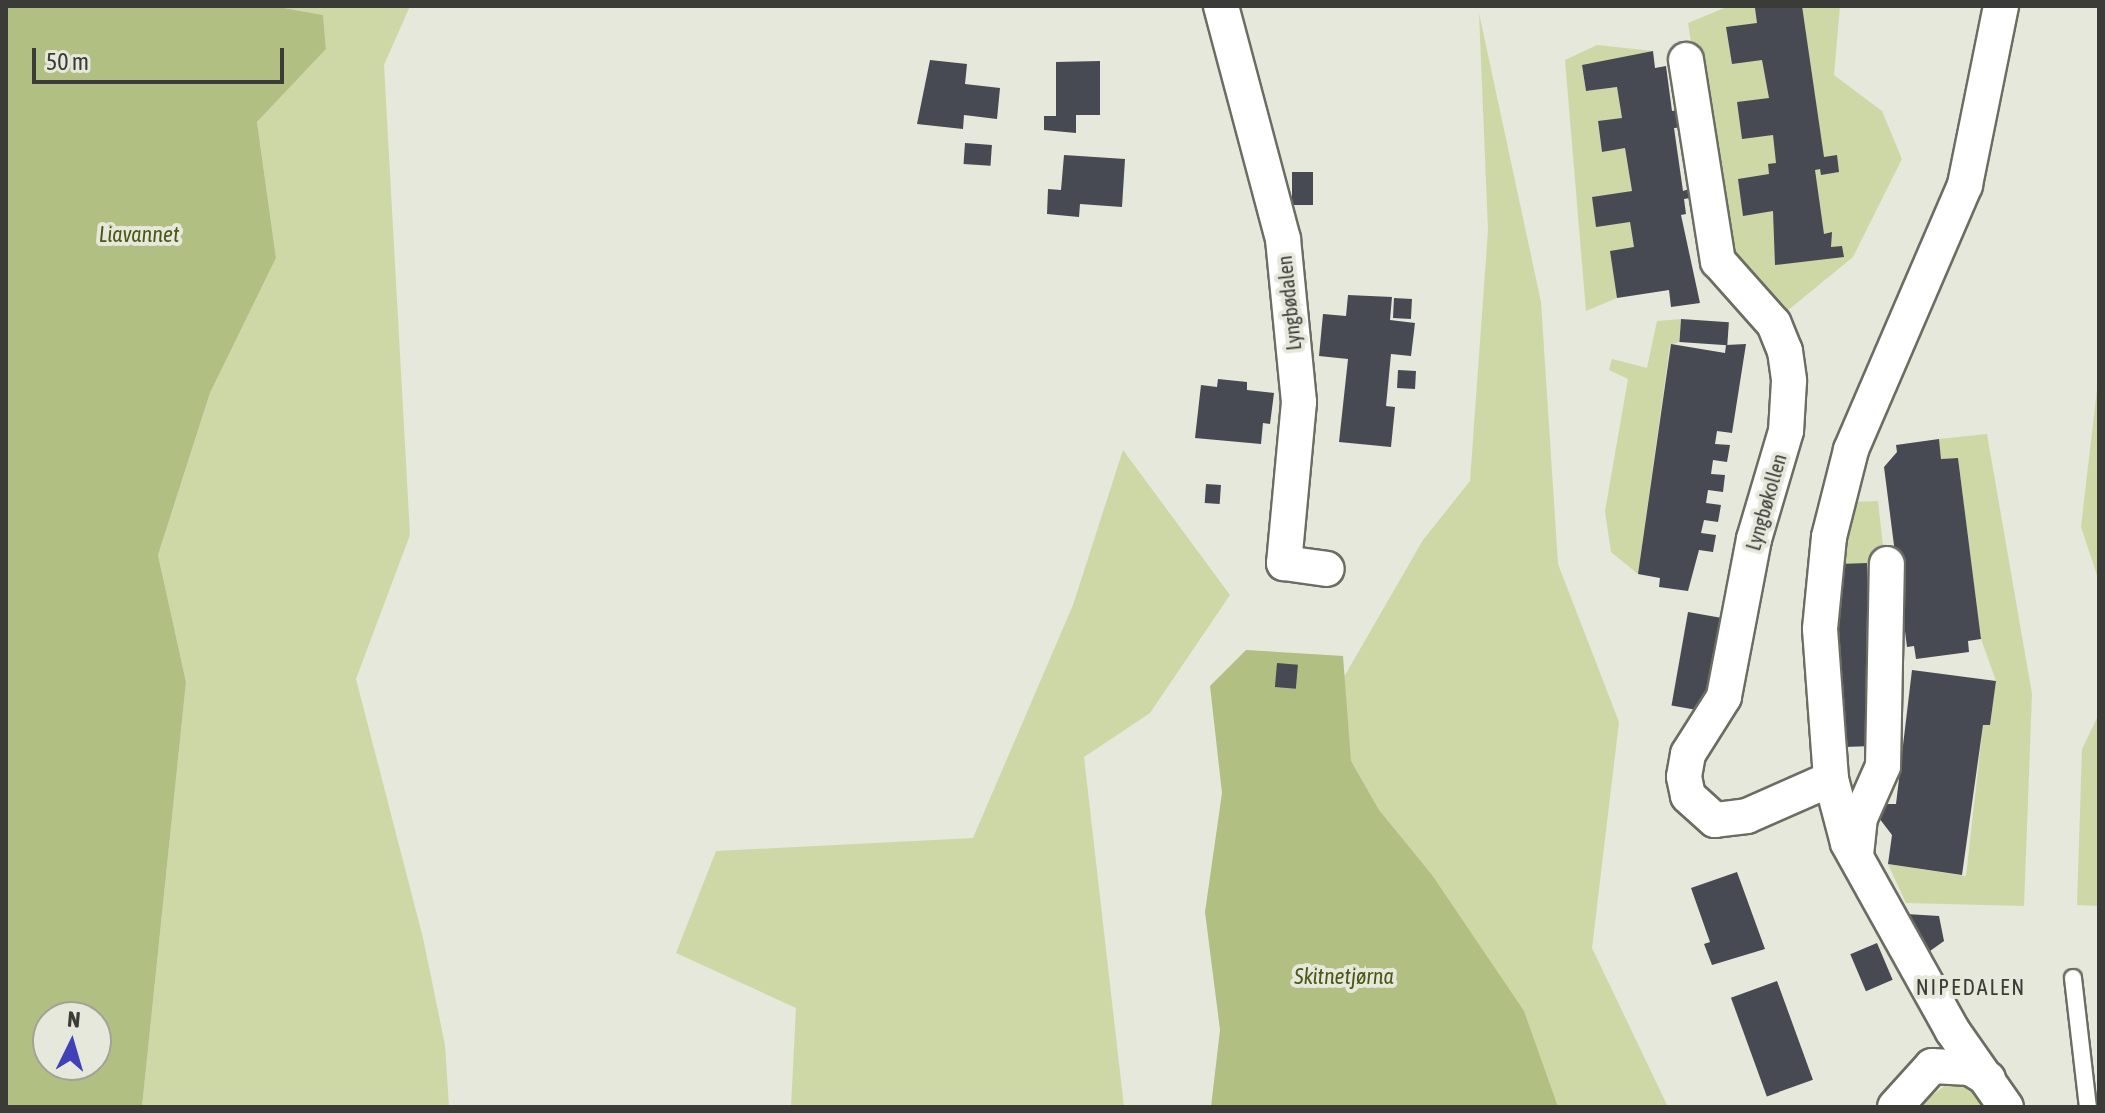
<!DOCTYPE html>
<html>
<head>
<meta charset="utf-8">
<style>
  body { margin:0 }
  #map { position:relative; width:2105px; height:1113px; overflow:hidden; background:#e5e8db; font-family:"Asap Condensed",sans-serif }
  div>[style] { position:absolute }
  .green>* { inset:0; background:#cdd8a6 }
  .water>* { inset:0; background:#b2bf83 }
  .building>* { inset:0; background:#474953; transform-origin:0 0 }
  .roads { filter:drop-shadow(2px 0 #6b6d63) drop-shadow(-2px 0 #6b6d63) drop-shadow(0 2px #6b6d63) drop-shadow(0 -2px #6b6d63) }
  .service>* { height:16px; margin:-8px; padding:0 8px; transform-origin:8px; border-radius:8px; background:#fff }
  .minor>* { height:34px; margin:-17px; padding:0 17px; transform-origin:17px; border-radius:17px; background:#fff }
  span { translate:-50% -50%; white-space:nowrap; text-align:center; line-height:1.15; -webkit-text-stroke:8px #e5e8db; paint-order:stroke }
  .street-label { font-size:20px; color:#3b3c37 }
  .water-label { font-size:22px; color:#4d5714; font-style:italic }
  .neighbourhood-label { font-size:22px; color:#3b3c37; letter-spacing:2px }
  .frame { position:absolute; inset:0; border:8px solid #3b3c37; pointer-events:none }
  .north { position:absolute; left:32px; top:1001px; width:80px; height:80px; box-sizing:border-box; background:#e5e8db; border:2px solid #a1a399; border-radius:50%; rotate:5deg; font-size:22px; font-weight:700; line-height:32px; text-align:center; color:#3b3c37 }
  .north::after { content:''; display:block; margin:auto; width:28px; height:36px; background:#4041b6; clip-path:polygon(50% 0,100% 100%,50% 72%,0 100%) }
  .scale { position:absolute; left:32px; top:48px; width:252px; height:36px; box-sizing:border-box; border:4px solid #3b3c37; border-top:0; padding-left:10px; font-size:24px; line-height:28px; white-space:nowrap; color:#3b3c37; -webkit-text-stroke:6px #e5e8db; paint-order:stroke }
</style>
</head>
<body>
<div id="map">
  <div class="green">
    <i style="clip-path:polygon(273px 6px,410px 6px,384px 65px,410px 535px,356px 679px,423px 938px,445px 1045px,449px 1107px,142px 1107px,186px 682px,158px 555px,210px 393px,276px 258px,257px 122px,326px 49px,323px 15px)"></i>
    <i style="clip-path:polygon(1729px 6px,1840px 6px,1834px 75px,1882px 111px,1902px 159px,1853px 257px,1781px 316px,1724px 247px,1688px 23px)"></i>
    <i style="clip-path:polygon(1479px 13px,1541px 302px,1558px 564px,1619px 722px,1592px 948px,1668px 1107px,1520px 1107px,1303px 748px,1423px 540px,1470px 481px,1488px 230px)"></i>
    <i style="clip-path:polygon(1597px 45px,1653px 51px,1582px 66px,1586px 91px,1617px 87px,1622px 118px,1598px 122px,1602px 152px,1625px 148px,1632px 191px,1592px 197px,1596px 226px,1630px 222px,1634px 247px,1617px 298px,1586px 311px,1565px 60px)"></i>
    <i style="clip-path:polygon(1681px 319px,1679px 342px,1670px 345px,1638px 574px,1611px 552px,1605px 511px,1628px 379px,1609px 370px,1612px 359px,1647px 368px,1657px 321px)"></i>
    <i style="clip-path:polygon(2099px 372px,2099px 581px,2081px 527px)"></i>
    <i style="clip-path:polygon(1987px 434px,2032px 694px,2024px 906px,1906px 903px,1888px 864px,1966px 876px,1983px 725px,1990px 725px,1996px 681px,1981px 639px,1958px 458px,1941px 459px,1939px 439px)"></i>
    <i style="clip-path:polygon(1123px 450px,1230px 595px,1150px 713px,1084px 757px,1124px 1107px,791px 1107px,796px 1008px,676px 953px,716px 851px,973px 838px,1073px 605px)"></i>
    <i style="clip-path:polygon(1878px 501px,1884px 555px,1879px 563px,1838px 564px,1852px 502px)"></i>
    <i style="clip-path:polygon(2099px 714px,2099px 906px,2077px 905px,2082px 749px)"></i>
    <i style="clip-path:polygon(1947px 1084px,1968px 1084px,1988px 1107px,1917px 1107px)"></i>
  </div>
  <div class="water">
    <i style="clip-path:polygon(evenodd,6px 6px,273px 6px,323px 15px,326px 49px,257px 122px,276px 258px,210px 393px,158px 555px,186px 682px,142px 1107px,6px 1107px,6px 6px,48px 1017px,96px 1017px,96px 1065px,48px 1065px,48px 1017px)"></i>
    <i style="clip-path:polygon(1246px 650px,1343px 656px,1351px 761px,1379px 810px,1432px 875px,1524px 1011px,1558px 1107px,1211px 1107px,1220px 1030px,1205px 912px,1222px 793px,1210px 686px)"></i>
  </div>
  <div class="building">
    <i style="clip-path:polygon(1802px 6px,1824px 157px,1837px 155px,1839px 172px,1821px 175px,1820px 169px,1815px 170px,1824px 234px,1832px 232px,1831px 247px,1842px 246px,1844px 257px,1775px 265px,1773px 211px,1743px 216px,1738px 179px,1769px 174px,1768px 164px,1776px 163px,1773px 135px,1742px 139px,1737px 102px,1769px 98px,1762px 60px,1732px 64px,1726px 27px,1757px 23px,1755px 8px)"></i>
    <i style="clip-path:polygon(1653px 51px,1655px 68px,1666px 66px,1672px 111px,1684px 109px,1687px 127px,1674px 128px,1683px 191px,1689px 189px,1690px 198px,1684px 199px,1686px 214px,1681px 215px,1700px 303px,1671px 307px,1669px 290px,1617px 298px,1610px 251px,1634px 247px,1630px 222px,1596px 227px,1592px 197px,1632px 191px,1625px 148px,1602px 152px,1598px 121px,1622px 118px,1617px 87px,1586px 91px,1582px 65px)"></i>
    <i style="clip-path:polygon(930px 60px,967px 64px,965px 84px,1000px 88px,997px 119px,964px 115px,963px 129px,917px 124px)"></i>
    <i style="clip-path:polygon(1100px 61px,1100px 115px,1076px 115px,1076px 133px,1044px 130px,1044px 116px,1056px 116px,1056px 62px)"></i>
    <i style="left:965px;top:143px;width:27px;height:21px;rotate:4deg"></i>
    <i style="clip-path:polygon(1064px 155px,1125px 159px,1122px 207px,1080px 204px,1079px 217px,1047px 214px,1048px 189px,1061px 190px)"></i>
    <i style="left:1292px;top:172px;width:21px;height:33px"></i>
    <i style="clip-path:polygon(1348px 295px,1392px 297px,1390px 320px,1415px 323px,1411px 356px,1391px 354px,1386px 406px,1395px 407px,1391px 447px,1339px 442px,1348px 359px,1319px 356px,1323px 314px,1346px 316px)"></i>
    <i style="left:1394px;top:298px;width:18px;height:20px;rotate:3deg"></i>
    <i style="left:1681px;top:319px;width:48px;height:23px;rotate:4deg"></i>
    <i style="clip-path:polygon(1671px 344px,1725px 353px,1726px 345px,1746px 344px,1732px 433px,1717px 431px,1715px 444px,1730px 445px,1727px 462px,1713px 460px,1711px 474px,1725px 475px,1723px 492px,1708px 490px,1706px 503px,1721px 505px,1718px 522px,1704px 520px,1701px 533px,1716px 535px,1713px 552px,1699px 550px,1688px 591px,1659px 587px,1660px 578px,1638px 574px)"></i>
    <i style="left:1398px;top:370px;width:18px;height:18px;rotate:3deg"></i>
    <i style="clip-path:polygon(1218px 379px,1247px 382px,1247px 390px,1274px 393px,1270px 424px,1263px 423px,1261px 444px,1195px 438px,1201px 385px,1217px 387px)"></i>
    <i style="clip-path:polygon(1939px 439px,1941px 459px,1958px 458px,1981px 639px,1968px 641px,1969px 652px,1916px 659px,1914px 646px,1907px 647px,1884px 467px,1897px 452px,1896px 445px)"></i>
    <i style="left:1206px;top:484px;width:15px;height:19px;rotate:4deg"></i>
    <i style="clip-path:polygon(1867px 563px,1873px 746px,1844px 747px,1834px 611px,1838px 564px)"></i>
    <i style="left:1688px;top:612px;width:36px;height:95px;rotate:10deg"></i>
    <i style="left:1277px;top:663px;width:21px;height:24px;rotate:5deg"></i>
    <i style="clip-path:polygon(1912px 670px,1996px 681px,1990px 725px,1983px 725px,1962px 875px,1888px 864px,1892px 835px,1879px 818px,1885px 804px,1896px 804px)"></i>
    <i style="clip-path:polygon(1737px 872px,1765px 949px,1712px 965px,1704px 944px,1710px 942px,1691px 888px)"></i>
    <i style="clip-path:polygon(1906px 914px,1939px 916px,1944px 941px,1930px 951px)"></i>
    <i style="left:1877px;top:943px;width:40px;height:29px;rotate:67deg"></i>
    <i style="left:1777px;top:981px;width:105px;height:49px;rotate:70deg"></i>
  </div>
  <div class="roads">
    <div class="service">
      <i style="left:2073px;top:978px;width:130px;rotate:83.4deg"></i>
    </div>
    <div class="minor">
      <i style="left:1221px;top:6px;width:241px;rotate:75.1deg"></i>
      <i style="left:1283px;top:239px;width:164px;rotate:84.4deg"></i>
      <i style="left:1299px;top:402px;width:162px;rotate:95.3deg"></i>
      <i style="left:1284px;top:563px;width:43px;rotate:7.9deg"></i>
      <i style="left:2001px;top:6px;width:183px;rotate:101.4deg"></i>
      <i style="left:1965px;top:185px;width:288px;rotate:113.3deg"></i>
      <i style="left:1851px;top:450px;width:90px;rotate:104.2deg"></i>
      <i style="left:1829px;top:537px;width:92px;rotate:95.6deg"></i>
      <i style="left:1820px;top:629px;width:150px;rotate:85.8deg"></i>
      <i style="left:1831px;top:779px;width:66px;rotate:75.1deg"></i>
      <i style="left:1848px;top:843px;width:214px;rotate:60.9deg"></i>
      <i style="left:1952px;top:1030px;width:94px;rotate:55deg"></i>
      <i style="left:1686px;top:60px;width:204px;rotate:81deg"></i>
      <i style="left:1718px;top:261px;width:84px;rotate:48.4deg"></i>
      <i style="left:1774px;top:324px;width:29px;rotate:68deg"></i>
      <i style="left:1785px;top:351px;width:30px;rotate:82deg"></i>
      <i style="left:1789px;top:381px;width:50px;rotate:93.4deg"></i>
      <i style="left:1786px;top:431px;width:113px;rotate:106.5deg"></i>
      <i style="left:1754px;top:539px;width:161px;rotate:100.8deg"></i>
      <i style="left:1724px;top:697px;width:67px;rotate:122.3deg"></i>
      <i style="left:1688px;top:754px;width:23px;rotate:100deg"></i>
      <i style="left:1684px;top:777px;width:19px;rotate:78deg"></i>
      <i style="left:1688px;top:796px;width:36px;rotate:42deg"></i>
      <i style="left:1715px;top:820px;width:32px;rotate:-7deg"></i>
      <i style="left:1747px;top:816px;width:92px;rotate:-23.8deg"></i>
      <i style="left:1856px;top:855px;width:37px;rotate:-84deg"></i>
      <i style="left:1860px;top:818px;width:57px;rotate:-66.1deg"></i>
      <i style="left:1883px;top:766px;width:202px;rotate:-88.9deg"></i>
      <i style="left:1895px;top:1107px;width:55px;rotate:-47.9deg"></i>
      <i style="left:1932px;top:1066px;width:38px;rotate:3deg"></i>
      <i style="left:1970px;top:1068px;width:21px;rotate:31deg"></i>
    </div>
  </div>
  <div class="street-label">
    <span style="left:1289px;top:303px;rotate:-96deg">Lyngbødalen</span>
    <span style="left:1766px;top:502px;rotate:-74deg">Lyngbøkollen</span>
  </div>
  <div class="water-label">
    <span style="left:139px;top:235px">Liavannet</span>
    <span style="left:1344px;top:977px">Skitnetjørna</span>
  </div>
  <div class="neighbourhood-label">
    <span style="left:1971px;top:988px">NIPEDALEN</span>
  </div>
  <div class="frame"></div>
  <div class="north">N</div>
  <div class="scale">50 m</div>
</div>
</body>
</html>
